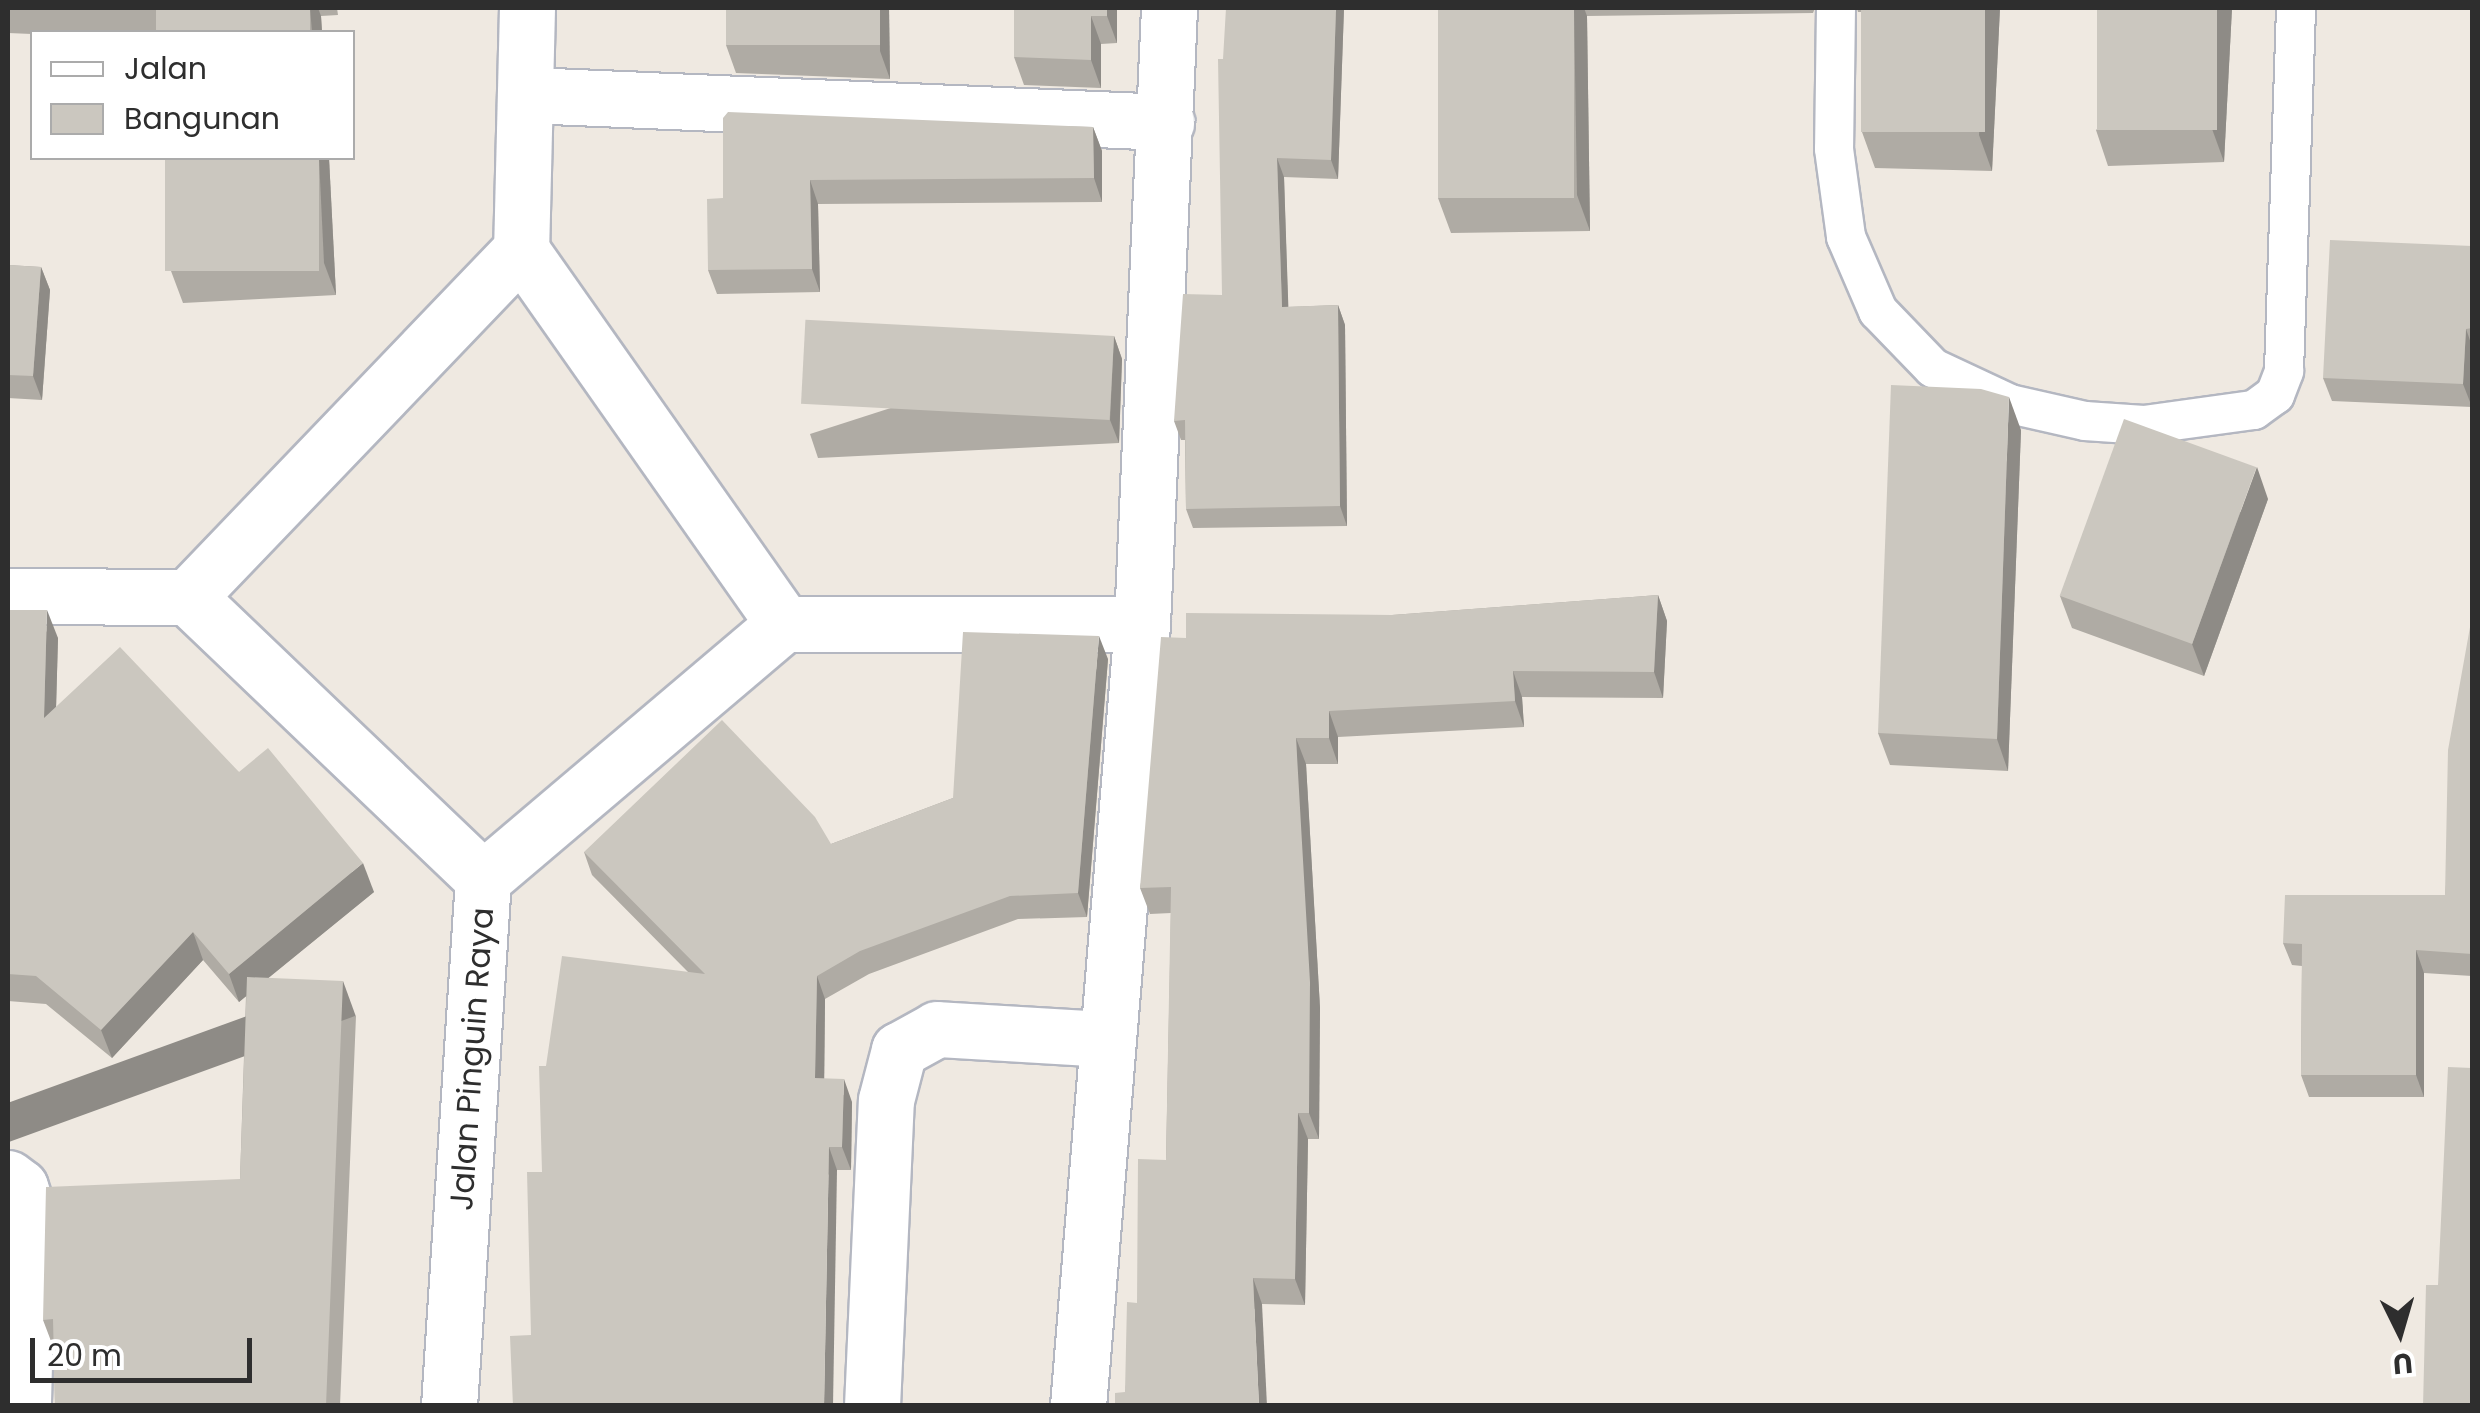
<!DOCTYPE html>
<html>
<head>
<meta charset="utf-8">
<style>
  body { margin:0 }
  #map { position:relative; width:2480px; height:1413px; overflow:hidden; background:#efe9e1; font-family:Poppins,sans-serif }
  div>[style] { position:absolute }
  .roads { filter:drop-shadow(2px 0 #b4b7c1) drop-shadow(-2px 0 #b4b7c1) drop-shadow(0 2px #b4b7c1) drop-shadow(0 -2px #b4b7c1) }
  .lane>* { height:38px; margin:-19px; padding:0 19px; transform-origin:19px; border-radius:19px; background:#fff }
  .street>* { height:55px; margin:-27.5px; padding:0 27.5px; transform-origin:27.5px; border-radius:27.5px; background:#fff }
  .wall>* { inset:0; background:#afaba4 }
  .shaded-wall>* { inset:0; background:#8e8b86; transform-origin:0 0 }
  .building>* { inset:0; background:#cbc7bf; transform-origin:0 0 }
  span { translate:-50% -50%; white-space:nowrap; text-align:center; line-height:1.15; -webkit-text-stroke:8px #fff; paint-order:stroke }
  .street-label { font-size:32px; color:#2e2e2e }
  .frame { position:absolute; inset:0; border:10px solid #2e2e2e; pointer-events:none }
  .legend { position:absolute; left:30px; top:30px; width:325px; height:130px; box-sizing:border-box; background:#fff; border:2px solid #ababab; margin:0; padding:12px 18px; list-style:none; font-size:30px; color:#2e2e2e }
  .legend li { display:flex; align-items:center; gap:20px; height:50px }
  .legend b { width:50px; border:2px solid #ababab }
  .north { position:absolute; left:2350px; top:1283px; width:100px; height:100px; -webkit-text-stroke:8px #fff; paint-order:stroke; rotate:175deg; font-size:28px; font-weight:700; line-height:40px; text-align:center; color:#2e2e2e }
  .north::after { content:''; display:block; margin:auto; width:35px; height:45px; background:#2e2e2e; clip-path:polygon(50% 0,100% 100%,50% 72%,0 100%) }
  .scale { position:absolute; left:30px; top:1338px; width:222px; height:45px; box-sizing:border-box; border:5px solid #2e2e2e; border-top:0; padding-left:12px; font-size:30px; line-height:35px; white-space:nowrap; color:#2e2e2e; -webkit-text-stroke:8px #fff; paint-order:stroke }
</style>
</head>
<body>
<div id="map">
  <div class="roads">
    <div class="lane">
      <i style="left:1836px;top:8px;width:141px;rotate:90.8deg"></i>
      <i style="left:1834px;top:149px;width:89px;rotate:82.2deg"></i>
      <i style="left:1846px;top:237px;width:81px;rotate:66.6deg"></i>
      <i style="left:1878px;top:311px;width:79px;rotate:46deg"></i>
      <i style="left:1933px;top:368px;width:85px;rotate:25.1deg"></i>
      <i style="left:2010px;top:404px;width:77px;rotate:12.8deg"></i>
      <i style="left:2085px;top:421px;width:59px;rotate:3.9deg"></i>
      <i style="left:2144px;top:425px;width:111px;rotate:-7.8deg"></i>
      <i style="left:2254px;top:410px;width:26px;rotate:-36deg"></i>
      <i style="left:2275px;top:395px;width:26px;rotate:-69deg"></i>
      <i style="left:2284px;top:371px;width:363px;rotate:-88.1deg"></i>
    </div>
    <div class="street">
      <i style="left:527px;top:8px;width:242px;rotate:91.4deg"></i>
      <i style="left:521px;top:250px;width:457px;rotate:54.9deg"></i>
      <i style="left:784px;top:624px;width:358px"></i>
      <i style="left:528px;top:95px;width:639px;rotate:2.42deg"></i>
      <i style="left:8px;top:596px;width:180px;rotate:0.3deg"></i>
      <i style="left:188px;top:597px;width:481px;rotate:-46.2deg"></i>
      <i style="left:188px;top:597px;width:408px;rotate:43.7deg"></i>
      <i style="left:483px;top:879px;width:528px;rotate:93.69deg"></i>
      <i style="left:483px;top:879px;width:394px;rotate:-40.3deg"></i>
      <i style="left:8px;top:1178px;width:15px;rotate:37deg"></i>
      <i style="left:20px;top:1187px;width:25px;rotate:72deg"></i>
      <i style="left:28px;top:1211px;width:195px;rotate:91.5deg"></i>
      <i style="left:872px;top:1406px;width:306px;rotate:-87.4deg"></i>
      <i style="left:886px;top:1100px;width:52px;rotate:-75.4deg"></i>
      <i style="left:899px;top:1050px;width:43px;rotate:-28.9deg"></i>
      <i style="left:937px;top:1029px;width:168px;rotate:3.4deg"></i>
      <i style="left:1078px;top:1406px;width:785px;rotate:-85.32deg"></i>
      <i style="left:1142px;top:624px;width:617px;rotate:-87.49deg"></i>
    </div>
  </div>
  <div class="wall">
    <i style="clip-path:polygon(8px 8px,337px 8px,338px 15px,321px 16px,322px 32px,32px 34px,8px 33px)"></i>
    <i style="clip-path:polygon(889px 8px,890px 79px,736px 73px,726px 45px)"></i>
    <i style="clip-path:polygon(1014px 8px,1117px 8px,1117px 43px,1101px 44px,1101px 88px,1024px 85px,1014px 57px)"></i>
    <i style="clip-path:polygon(1344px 8px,1338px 179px,1284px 177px,1288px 307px,1338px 305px,1345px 325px,1347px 526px,1193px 528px,1186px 509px,1185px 440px,1181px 440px,1174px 421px,1222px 295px,1223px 59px)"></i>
    <i style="clip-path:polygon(1438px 8px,1815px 8px,1813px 13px,1587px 16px,1590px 231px,1451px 233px,1438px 198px)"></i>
    <i style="clip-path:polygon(1857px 8px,2000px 8px,1992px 171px,1875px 168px,1862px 132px,1861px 12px,1858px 12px)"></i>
    <i style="clip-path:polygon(2232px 8px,2224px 162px,2108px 166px,2096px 130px)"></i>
    <i style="clip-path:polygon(723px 118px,1093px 127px,1102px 151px,1102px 202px,818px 204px,820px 292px,717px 294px,708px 270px,723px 198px)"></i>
    <i style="clip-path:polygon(165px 158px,329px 158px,336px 295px,183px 303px,171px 271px)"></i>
    <i style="clip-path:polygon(2472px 246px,2472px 407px,2332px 401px,2323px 378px)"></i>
    <i style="clip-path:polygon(8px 265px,41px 267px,50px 290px,42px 400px,8px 398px)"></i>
    <i style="clip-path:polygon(1114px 336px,1122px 359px,1119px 443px,818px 458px,810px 434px)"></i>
    <i style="clip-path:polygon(2021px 430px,2008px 771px,1890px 765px,1878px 733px)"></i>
    <i style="clip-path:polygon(2268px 499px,2204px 676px,2072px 628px,2060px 596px)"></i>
    <i style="clip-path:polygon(1658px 595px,1667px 621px,1663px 698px,1522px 697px,1524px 727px,1338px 737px,1338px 764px,1306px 764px,1320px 1008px,1319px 1139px,1308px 1139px,1305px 1305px,1262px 1304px,1125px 1392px,1137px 1303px,1166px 1160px,1171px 913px,1150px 914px,1140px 888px,1186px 638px,1392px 615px)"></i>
    <i style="clip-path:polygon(8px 610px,58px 638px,56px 707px,239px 772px,374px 892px,268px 978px,356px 1016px,340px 1406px,55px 1406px,54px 1349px,43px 1320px,240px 1179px,246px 996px,239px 1002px,203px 960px,112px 1058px,46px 1004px,8px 1001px)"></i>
    <i style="clip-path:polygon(2472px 616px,2472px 976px,2424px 973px,2424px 1097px,2309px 1097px,2301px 1075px,2302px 966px,2292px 965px,2283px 943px,2445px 895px)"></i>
    <i style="clip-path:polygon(1108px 659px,1087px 917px,1018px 919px,869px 974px,825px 999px,824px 1079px,852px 1102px,851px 1170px,837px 1170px,531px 1335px,542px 1172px,546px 1066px,688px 972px,592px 875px,584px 852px,831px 844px,953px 798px)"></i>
  </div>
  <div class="shaded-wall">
    <i style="clip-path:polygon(310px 8px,318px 8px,321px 16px,322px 32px,312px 32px)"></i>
    <i style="clip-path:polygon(880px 8px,889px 8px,890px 79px,880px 51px)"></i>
    <i style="clip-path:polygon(1107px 8px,1117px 8px,1117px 43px,1107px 16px)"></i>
    <i style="clip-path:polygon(1336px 8px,1344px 8px,1338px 179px,1331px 160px)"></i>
    <i style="clip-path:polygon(1574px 8px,1584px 8px,1587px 16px,1590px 231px,1577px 195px)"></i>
    <i style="clip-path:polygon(1985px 8px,2000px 8px,1992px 171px,1979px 135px)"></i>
    <i style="clip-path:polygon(2217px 8px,2232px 8px,2224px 162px,2211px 126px)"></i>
    <i style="clip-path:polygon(1091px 16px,1101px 44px,1101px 88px,1091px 60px)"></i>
    <i style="clip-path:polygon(1093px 127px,1102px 151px,1102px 202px,1094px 178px)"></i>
    <i style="clip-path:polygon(319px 158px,329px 158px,336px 295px,324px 263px)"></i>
    <i style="clip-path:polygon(1277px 158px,1284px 177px,1289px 326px,1282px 307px)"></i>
    <i style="clip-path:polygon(810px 180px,818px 204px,820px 292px,812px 269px)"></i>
    <i style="clip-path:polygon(41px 267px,50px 290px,42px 400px,33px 376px)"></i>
    <i style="clip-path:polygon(1338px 305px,1345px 325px,1347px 526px,1340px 506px)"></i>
    <i style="clip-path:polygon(2466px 329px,2472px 346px,2472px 407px,2463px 384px)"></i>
    <i style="clip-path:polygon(1114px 336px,1122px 359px,1119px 443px,1110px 420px)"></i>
    <i style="clip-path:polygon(2009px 397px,2021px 430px,2008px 771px,1997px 739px)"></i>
    <i style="clip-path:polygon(2257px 467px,2268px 499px,2204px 676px,2192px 644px)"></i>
    <i style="clip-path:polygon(1658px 595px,1667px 621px,1663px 698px,1654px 672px)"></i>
    <i style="clip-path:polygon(47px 610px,58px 638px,55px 746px,44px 718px)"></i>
    <i style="clip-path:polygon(1099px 636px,1108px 659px,1087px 917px,1078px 893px)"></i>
    <i style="clip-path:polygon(1513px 671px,1522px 697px,1524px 727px,1515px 701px)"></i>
    <i style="clip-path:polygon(1329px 711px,1338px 737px,1338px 764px,1329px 738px)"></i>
    <i style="clip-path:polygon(1296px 738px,1306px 764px,1320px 1008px,1319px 1139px,1309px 1113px)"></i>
    <i style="clip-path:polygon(363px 863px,374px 892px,239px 1002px,229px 974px)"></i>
    <i style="clip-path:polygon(193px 932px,203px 960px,112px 1058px,101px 1030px)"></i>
    <i style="clip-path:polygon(2416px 950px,2424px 973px,2424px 1097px,2416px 1075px)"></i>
    <i style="clip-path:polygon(817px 976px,825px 999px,824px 1102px,815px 1078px)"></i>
    <i style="left:343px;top:981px;width:37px;height:425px;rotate:70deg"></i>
    <i style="clip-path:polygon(844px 1079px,852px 1102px,851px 1170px,842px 1147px)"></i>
    <i style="clip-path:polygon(1298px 1113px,1308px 1139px,1305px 1305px,1295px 1279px)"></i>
    <i style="clip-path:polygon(829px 1147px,837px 1170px,833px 1406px,824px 1406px)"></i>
    <i style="clip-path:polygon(1253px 1278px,1262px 1304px,1267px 1406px,1259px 1406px)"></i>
  </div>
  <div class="building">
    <i style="left:156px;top:8px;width:154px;height:24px"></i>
    <i style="left:726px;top:8px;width:154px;height:37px"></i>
    <i style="clip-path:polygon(1014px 8px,1107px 8px,1107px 16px,1091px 16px,1091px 60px,1014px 57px)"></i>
    <i style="clip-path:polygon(1226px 8px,1336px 8px,1331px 160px,1277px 158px,1282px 307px,1338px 305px,1340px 506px,1186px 509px,1185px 420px,1174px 421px,1183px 294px,1222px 295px,1218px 59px,1223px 59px)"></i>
    <i style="left:1438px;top:8px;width:136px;height:190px"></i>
    <i style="left:1861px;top:8px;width:124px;height:124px"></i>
    <i style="left:2097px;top:8px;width:120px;height:122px"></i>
    <i style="clip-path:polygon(728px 112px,1093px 127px,1094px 178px,810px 180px,812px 269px,708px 270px,707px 199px,723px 198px,723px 118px)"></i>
    <i style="left:165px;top:158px;width:154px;height:113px"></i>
    <i style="clip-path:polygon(2330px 240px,2472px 246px,2472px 328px,2466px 329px,2463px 384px,2323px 378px)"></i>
    <i style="clip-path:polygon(8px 265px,41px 267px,33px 376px,8px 375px)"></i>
    <i style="left:1114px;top:336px;width:84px;height:309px;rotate:93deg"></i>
    <i style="clip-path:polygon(1891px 385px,1981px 389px,2009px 397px,1997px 739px,1878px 733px)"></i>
    <i style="left:2124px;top:419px;width:141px;height:188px;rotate:20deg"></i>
    <i style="clip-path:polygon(1658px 595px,1654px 672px,1513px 671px,1515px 701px,1329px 711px,1329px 738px,1296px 738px,1310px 982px,1309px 1113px,1298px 1113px,1295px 1279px,1253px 1278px,1259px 1406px,1115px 1406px,1115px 1393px,1125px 1392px,1127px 1302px,1137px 1303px,1138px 1159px,1166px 1160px,1171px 887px,1140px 888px,1161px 637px,1186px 638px,1186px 613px,1392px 615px)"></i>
    <i style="clip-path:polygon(8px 610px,47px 610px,44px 718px,120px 647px,239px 772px,268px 748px,363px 863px,229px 974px,193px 932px,101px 1030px,36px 976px,8px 974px)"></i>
    <i style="clip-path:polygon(2472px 616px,2472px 954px,2416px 950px,2416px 1075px,2301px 1075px,2302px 944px,2283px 943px,2285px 895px,2445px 895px,2448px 750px)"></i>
    <i style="clip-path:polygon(963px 632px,1099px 636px,1078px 893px,1010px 896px,860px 951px,817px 976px,815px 1078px,844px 1079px,842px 1147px,829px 1147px,824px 1406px,513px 1406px,510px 1336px,531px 1335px,527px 1172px,542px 1172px,539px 1066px,546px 1066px,562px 956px,705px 974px,584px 852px,722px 720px,815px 817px,831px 844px,953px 798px)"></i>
    <i style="clip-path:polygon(247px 977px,343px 981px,326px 1406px,55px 1406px,53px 1319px,43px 1320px,46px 1187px,240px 1179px)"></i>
    <i style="clip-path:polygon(2448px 1067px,2472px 1068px,2472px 1406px,2423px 1406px,2426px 1285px,2438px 1285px)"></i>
  </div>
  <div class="street-label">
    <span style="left:472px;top:1059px;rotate:-86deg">Jalan Pinguin Raya</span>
  </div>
  <div class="frame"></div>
  <ul class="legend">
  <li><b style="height:12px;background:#fff"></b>Jalan</li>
  <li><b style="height:28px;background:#cbc7bf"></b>Bangunan</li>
  </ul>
  <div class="north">U</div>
  <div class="scale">20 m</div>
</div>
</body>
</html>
